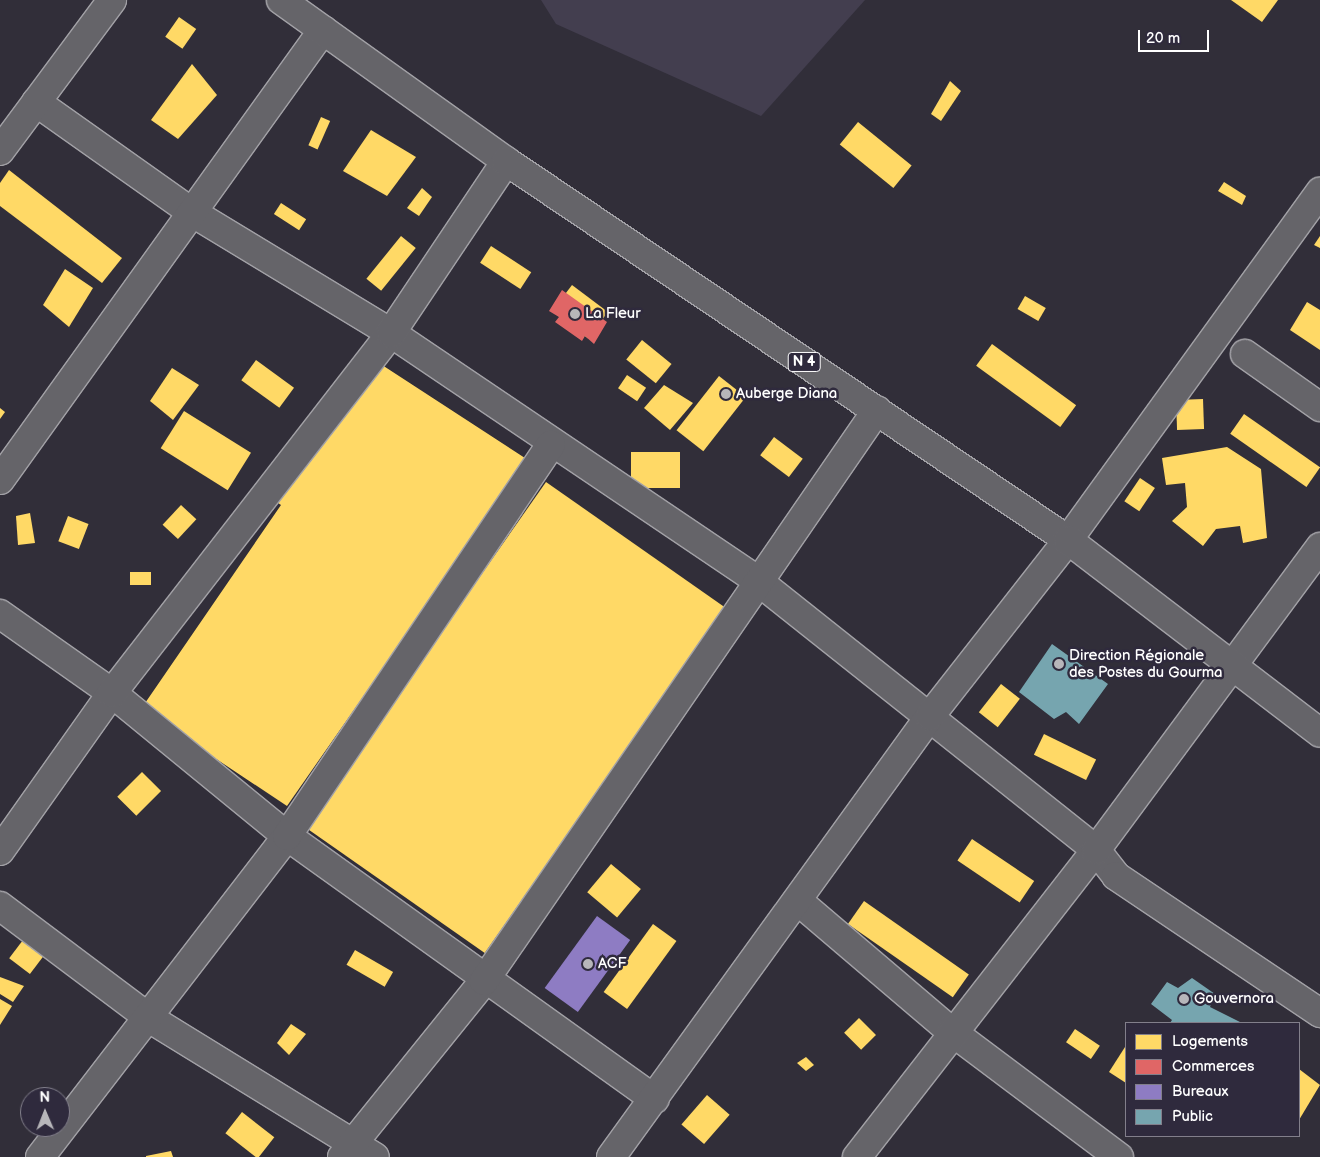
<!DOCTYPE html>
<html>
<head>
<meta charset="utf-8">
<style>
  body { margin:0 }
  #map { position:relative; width:1320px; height:1157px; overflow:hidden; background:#312e39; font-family:"Balsamiq Sans",sans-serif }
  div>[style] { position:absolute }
  .green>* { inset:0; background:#433e4f }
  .homes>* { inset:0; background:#ffd966; transform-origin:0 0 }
  .shops>* { inset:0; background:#e06666 }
  .offices>* { inset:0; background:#8e7cc3; transform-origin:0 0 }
  .public>* { inset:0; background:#76a5af }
  .roads { filter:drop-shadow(1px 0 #a2a1a6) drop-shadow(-1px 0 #a2a1a6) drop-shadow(0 1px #a2a1a6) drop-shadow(0 -1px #a2a1a6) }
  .minor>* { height:28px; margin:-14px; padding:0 14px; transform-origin:14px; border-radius:14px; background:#656469 }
  .highway>* { height:28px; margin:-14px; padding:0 14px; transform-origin:14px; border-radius:14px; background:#656469 }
  .dots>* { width:14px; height:14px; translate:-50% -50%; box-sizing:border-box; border:2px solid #2f2a3d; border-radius:50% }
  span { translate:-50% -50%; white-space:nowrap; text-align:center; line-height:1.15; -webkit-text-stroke:5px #2f2a3d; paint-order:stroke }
  .shield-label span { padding:1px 4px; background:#2f2a3d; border:1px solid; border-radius:4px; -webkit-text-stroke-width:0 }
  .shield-label { font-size:14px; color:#fff; font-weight:700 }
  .poi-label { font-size:15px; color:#fff }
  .left { translate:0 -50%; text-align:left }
  .legend { position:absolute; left:1125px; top:1022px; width:175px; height:115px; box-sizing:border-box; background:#2f2a3d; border:1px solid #827f8b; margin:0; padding:6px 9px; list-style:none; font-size:15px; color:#fff }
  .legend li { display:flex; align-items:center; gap:10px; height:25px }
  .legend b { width:25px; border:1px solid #827f8b }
  .north { position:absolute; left:20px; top:1087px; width:50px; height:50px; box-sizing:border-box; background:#2f2a3d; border:1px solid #827f8b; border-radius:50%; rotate:359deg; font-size:14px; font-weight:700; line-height:20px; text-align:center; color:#fff }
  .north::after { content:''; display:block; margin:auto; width:18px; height:22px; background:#b7b6ba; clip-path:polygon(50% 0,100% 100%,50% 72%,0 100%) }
  .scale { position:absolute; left:1138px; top:30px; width:71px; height:22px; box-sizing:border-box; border:2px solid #fff; border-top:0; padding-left:6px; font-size:15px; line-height:18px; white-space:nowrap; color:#fff; -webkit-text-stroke:4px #2f2a3d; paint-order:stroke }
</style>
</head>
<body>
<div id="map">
  <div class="green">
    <i style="clip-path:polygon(541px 0,865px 0,761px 116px,556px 24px)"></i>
  </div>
  <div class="homes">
    <i style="clip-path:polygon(1231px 0,1278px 0,1262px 22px)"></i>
    <i style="left:179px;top:17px;width:21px;height:24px;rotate:35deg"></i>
    <i style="clip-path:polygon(192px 64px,217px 95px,178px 139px,151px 120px)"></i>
    <i style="clip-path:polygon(950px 81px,961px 91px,941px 121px,931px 114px)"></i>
    <i style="left:321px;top:117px;width:10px;height:31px;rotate:24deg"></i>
    <i style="left:858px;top:122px;width:69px;height:29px;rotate:39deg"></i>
    <i style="clip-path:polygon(371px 130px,416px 157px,387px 196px,343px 171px)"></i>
    <i style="clip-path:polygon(9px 170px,122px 258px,102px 283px,0 206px,0 183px)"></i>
    <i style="clip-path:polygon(1224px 182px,1246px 196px,1242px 205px,1218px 191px)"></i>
    <i style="clip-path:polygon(422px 188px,432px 197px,419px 216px,407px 208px)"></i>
    <i style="left:281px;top:203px;width:30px;height:13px;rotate:33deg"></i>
    <i style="left:401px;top:236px;width:19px;height:55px;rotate:39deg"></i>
    <i style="clip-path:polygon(1320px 236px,1320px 248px,1314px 245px)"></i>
    <i style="left:491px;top:246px;width:48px;height:20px;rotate:33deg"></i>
    <i style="clip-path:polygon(65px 269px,93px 288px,69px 327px,43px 305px)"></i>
    <i style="left:572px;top:285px;width:45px;height:33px;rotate:37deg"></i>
    <i style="left:1025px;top:296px;width:24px;height:15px;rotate:30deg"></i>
    <i style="clip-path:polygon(1307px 302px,1320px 310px,1320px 350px,1290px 330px)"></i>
    <i style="left:642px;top:340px;width:38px;height:25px;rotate:39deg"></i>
    <i style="left:992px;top:344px;width:104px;height:27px;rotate:36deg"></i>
    <i style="left:256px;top:360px;width:47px;height:25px;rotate:36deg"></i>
    <i style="clip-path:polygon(379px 363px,528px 460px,287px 806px,141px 709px,281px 505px,278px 503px)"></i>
    <i style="clip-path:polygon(172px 368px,199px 385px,173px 420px,150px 401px)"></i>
    <i style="left:627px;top:375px;width:23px;height:16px;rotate:34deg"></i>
    <i style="left:719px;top:376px;width:34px;height:69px;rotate:38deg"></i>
    <i style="clip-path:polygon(664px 385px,693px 403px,670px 430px,644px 408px)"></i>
    <i style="left:1203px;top:399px;width:30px;height:27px;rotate:88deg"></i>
    <i style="clip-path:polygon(0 408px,5px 412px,0 419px)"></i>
    <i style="left:184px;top:411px;width:79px;height:44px;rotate:32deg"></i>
    <i style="left:1244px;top:414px;width:93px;height:24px;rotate:35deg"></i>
    <i style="left:774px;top:437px;width:36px;height:23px;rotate:37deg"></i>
    <i style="clip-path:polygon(1227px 447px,1261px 469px,1267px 538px,1243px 543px,1240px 526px,1216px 529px,1203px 546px,1172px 521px,1187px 507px,1185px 483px,1166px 485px,1162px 458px)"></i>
    <i style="left:680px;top:452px;width:36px;height:49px;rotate:90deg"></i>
    <i style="left:1140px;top:478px;width:18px;height:28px;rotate:34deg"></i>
    <i style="left:546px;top:482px;width:220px;height:421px;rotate:35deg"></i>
    <i style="left:181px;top:505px;width:21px;height:27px;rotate:43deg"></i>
    <i style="clip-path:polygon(30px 513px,35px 543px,18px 545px,16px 516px)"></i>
    <i style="left:68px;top:516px;width:22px;height:27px;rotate:21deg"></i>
    <i style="left:130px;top:572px;width:21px;height:13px"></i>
    <i style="left:1001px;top:684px;width:24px;height:36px;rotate:38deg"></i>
    <i style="left:1044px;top:734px;width:58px;height:23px;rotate:26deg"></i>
    <i style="left:142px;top:772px;width:27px;height:35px;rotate:45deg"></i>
    <i style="left:972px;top:839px;width:75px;height:26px;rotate:34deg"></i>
    <i style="left:611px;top:864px;width:39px;height:37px;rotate:40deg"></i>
    <i style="left:864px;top:901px;width:128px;height:28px;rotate:35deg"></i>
    <i style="left:653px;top:924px;width:29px;height:84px;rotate:36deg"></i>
    <i style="left:23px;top:940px;width:26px;height:23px;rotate:37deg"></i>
    <i style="left:355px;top:950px;width:44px;height:17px;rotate:30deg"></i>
    <i style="clip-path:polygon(0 977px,24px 986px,13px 1002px,0 994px)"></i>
    <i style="clip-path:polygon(0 999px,12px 1006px,0 1025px)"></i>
    <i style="left:859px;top:1018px;width:24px;height:21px;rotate:45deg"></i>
    <i style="clip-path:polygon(291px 1024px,306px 1034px,289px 1055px,277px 1043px)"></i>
    <i style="left:1075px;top:1029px;width:30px;height:16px;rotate:34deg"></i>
    <i style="clip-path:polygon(1125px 1047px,1126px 1048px,1126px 1083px,1109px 1072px)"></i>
    <i style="clip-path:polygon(806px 1057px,814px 1065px,806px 1071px,797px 1063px)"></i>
    <i style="clip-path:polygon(1299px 1069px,1320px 1085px,1299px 1120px)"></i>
    <i style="left:707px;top:1095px;width:30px;height:39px;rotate:41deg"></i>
    <i style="left:242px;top:1112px;width:41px;height:27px;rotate:38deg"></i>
    <i style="clip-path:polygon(171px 1151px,173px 1157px,146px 1157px,146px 1156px)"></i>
  </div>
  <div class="shops">
    <i style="clip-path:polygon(562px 290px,607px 322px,594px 344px,585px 336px,582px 341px,555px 322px,559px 317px,549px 311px)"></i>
  </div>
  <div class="offices">
    <i style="left:597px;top:916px;width:41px;height:89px;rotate:36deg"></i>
  </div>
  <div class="public">
    <i style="clip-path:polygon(1052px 644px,1108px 684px,1079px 724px,1066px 712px,1054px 719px,1019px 692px)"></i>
    <i style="clip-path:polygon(1192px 978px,1215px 994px,1210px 1007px,1242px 1023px,1170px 1023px,1172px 1020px,1151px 1004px,1167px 982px,1178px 988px)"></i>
  </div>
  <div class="roads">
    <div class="minor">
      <i style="left:36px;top:102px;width:192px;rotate:35.3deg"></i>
      <i style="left:193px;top:213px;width:232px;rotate:31.2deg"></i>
      <i style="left:391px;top:333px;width:443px;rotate:34deg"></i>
      <i style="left:758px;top:581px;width:432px;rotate:38.5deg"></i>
      <i style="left:1096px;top:850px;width:33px;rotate:52deg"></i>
      <i style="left:1116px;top:876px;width:246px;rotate:33.9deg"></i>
      <i style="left:0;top:151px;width:188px;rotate:-53.4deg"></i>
      <i style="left:1245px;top:354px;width:92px;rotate:35.2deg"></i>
      <i style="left:0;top:480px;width:554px;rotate:-54.33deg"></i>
      <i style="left:0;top:614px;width:137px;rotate:35.2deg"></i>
      <i style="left:112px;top:693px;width:226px;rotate:39.3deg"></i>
      <i style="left:287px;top:836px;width:452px;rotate:35.6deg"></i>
      <i style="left:0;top:851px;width:194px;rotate:-54.7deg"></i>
      <i style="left:112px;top:693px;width:455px;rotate:-52.2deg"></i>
      <i style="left:391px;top:333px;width:207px;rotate:-56.2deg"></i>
      <i style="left:798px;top:901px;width:201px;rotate:40.4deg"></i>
      <i style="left:951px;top:1031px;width:210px;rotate:36.9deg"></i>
      <i style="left:0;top:906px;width:186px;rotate:36.9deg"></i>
      <i style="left:149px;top:1018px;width:265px;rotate:31.6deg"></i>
      <i style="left:40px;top:1157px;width:405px;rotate:-52.4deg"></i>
      <i style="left:287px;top:836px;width:472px;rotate:-56deg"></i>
      <i style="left:342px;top:1157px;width:226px;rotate:-51.1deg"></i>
      <i style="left:484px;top:981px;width:693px;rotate:-55.46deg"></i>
      <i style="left:611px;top:1157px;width:544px;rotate:-54.12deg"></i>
      <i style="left:930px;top:716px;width:224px;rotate:-51.9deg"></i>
      <i style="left:1068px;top:540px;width:430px;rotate:-54.1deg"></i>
      <i style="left:857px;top:1157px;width:389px;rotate:-52.1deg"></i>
      <i style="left:1096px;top:850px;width:377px;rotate:-53.5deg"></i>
    </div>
    <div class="highway">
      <i style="left:281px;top:0;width:277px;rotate:35.6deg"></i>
      <i style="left:506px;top:161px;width:678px;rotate:33.99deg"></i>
      <i style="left:1068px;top:540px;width:317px;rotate:37.4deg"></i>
    </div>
  </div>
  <div class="dots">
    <i style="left:575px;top:314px;background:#b7b6ba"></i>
    <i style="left:726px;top:394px;background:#b7b6ba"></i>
    <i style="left:1059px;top:664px;background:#b7b6ba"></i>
    <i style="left:588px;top:964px;background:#b7b6ba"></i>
    <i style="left:1184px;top:999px;background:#b7b6ba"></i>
  </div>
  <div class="shield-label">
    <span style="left:804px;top:362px">N 4</span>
  </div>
  <div class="poi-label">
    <span class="left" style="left:585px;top:314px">La Fleur</span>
    <span class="left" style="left:736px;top:394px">Auberge Diana</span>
    <span class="left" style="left:1069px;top:664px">Direction Régionale<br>des Postes du Gourma</span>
    <span class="left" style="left:598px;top:964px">ACF</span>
    <span class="left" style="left:1194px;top:999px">Gouvernora</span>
  </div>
  <ul class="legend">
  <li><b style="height:14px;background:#ffd966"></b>Logements</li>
  <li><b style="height:14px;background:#e06666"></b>Commerces</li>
  <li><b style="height:14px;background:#8e7cc3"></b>Bureaux</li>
  <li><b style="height:14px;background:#76a5af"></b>Public</li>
  </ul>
  <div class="north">N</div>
  <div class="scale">20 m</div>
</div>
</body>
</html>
